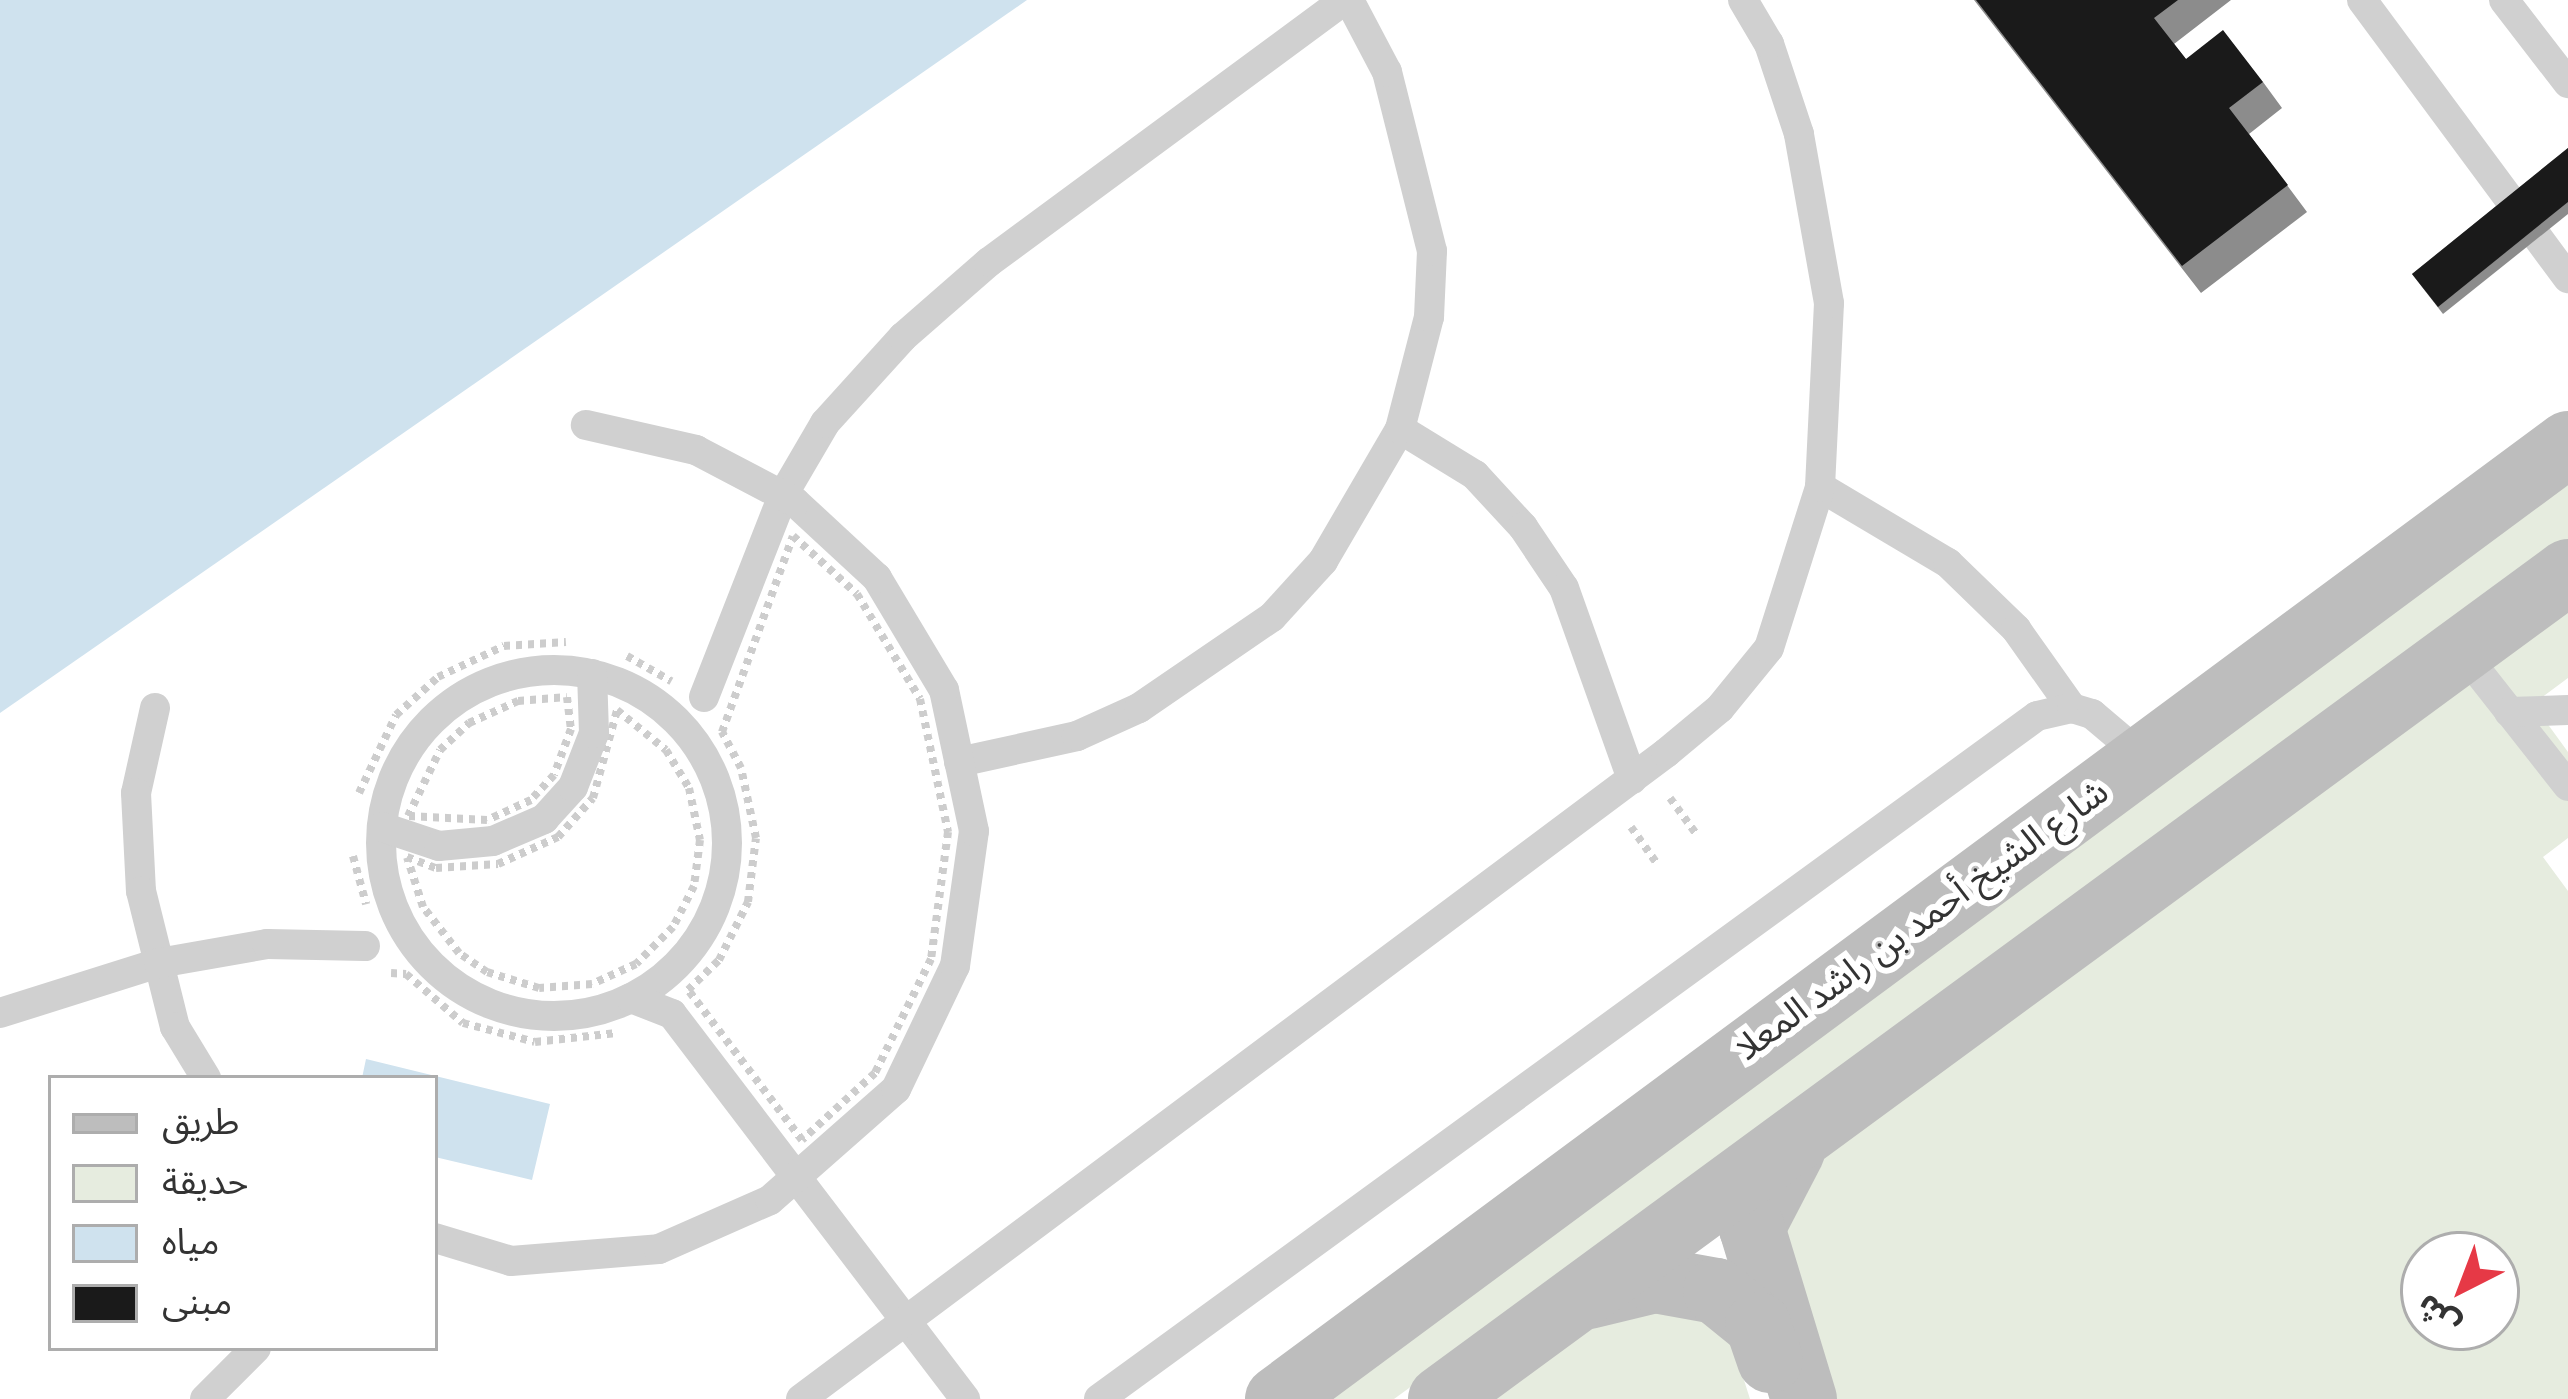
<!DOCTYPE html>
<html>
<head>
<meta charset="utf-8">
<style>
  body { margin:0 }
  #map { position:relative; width:2568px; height:1399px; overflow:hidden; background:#fff; font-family:"Fira Sans Condensed","Noto Sans Arabic",sans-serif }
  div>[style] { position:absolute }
  .green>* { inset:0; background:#e6ecdf }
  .water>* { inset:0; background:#cfe2ee }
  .path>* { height:8px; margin-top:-4px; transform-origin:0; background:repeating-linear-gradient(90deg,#cdcdcd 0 6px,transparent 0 12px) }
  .lane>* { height:30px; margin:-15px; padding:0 15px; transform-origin:15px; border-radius:15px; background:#d0d0d0 }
  .lane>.ring { margin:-15px; padding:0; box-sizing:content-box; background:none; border:30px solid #d0d0d0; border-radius:50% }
  .secondary>* { height:66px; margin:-33px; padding:0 33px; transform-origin:33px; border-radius:33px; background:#bdbdbd }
  .wall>* { inset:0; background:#8c8c8c }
  .building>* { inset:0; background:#1a1a1a }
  span { translate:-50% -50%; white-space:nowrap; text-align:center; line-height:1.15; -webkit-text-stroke:12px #fff; paint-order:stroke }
  .street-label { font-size:36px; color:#333 }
  .legend { position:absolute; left:48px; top:1075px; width:390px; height:276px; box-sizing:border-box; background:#fff; border:3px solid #adadad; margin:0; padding:15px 21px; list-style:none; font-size:36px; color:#333 }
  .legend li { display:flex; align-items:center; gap:24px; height:60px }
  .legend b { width:60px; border:3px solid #adadad }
  .north { position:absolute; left:2400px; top:1231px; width:120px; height:120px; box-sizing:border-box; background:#fff; border:3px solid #adadad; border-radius:50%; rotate:222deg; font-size:33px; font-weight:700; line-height:48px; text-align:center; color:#333 }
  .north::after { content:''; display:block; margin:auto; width:42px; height:54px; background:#e63946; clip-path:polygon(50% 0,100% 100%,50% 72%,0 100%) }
</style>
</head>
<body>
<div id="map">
  <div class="green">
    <i style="clip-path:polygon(2568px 476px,2568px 543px,1394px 1399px,1314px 1399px)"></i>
    <i style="clip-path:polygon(evenodd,2568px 592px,2568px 678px,2533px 704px,2568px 752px,2568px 838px,2543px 857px,2568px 891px,2568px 1399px,1835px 1399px,1781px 1242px,1817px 1142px,2568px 592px,2424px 1255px,2496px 1255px,2496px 1327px,2424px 1327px,2424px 1255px)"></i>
    <i style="clip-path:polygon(1624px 1281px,1729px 1333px,1750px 1399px,1461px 1399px)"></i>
  </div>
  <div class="water">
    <i style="clip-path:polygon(0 0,1027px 0,0 713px)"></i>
    <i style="clip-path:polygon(366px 1059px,550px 1104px,532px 1180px,435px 1157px,435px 1078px,362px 1078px)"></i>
  </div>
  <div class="path">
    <i style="left:793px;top:536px;width:86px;rotate:42.2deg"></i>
    <i style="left:857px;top:594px;width:122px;rotate:59deg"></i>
    <i style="left:920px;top:699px;width:136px;rotate:78.1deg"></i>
    <i style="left:948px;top:832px;width:128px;rotate:97.6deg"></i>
    <i style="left:931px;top:959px;width:127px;rotate:116.2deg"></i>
    <i style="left:875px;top:1073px;width:99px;rotate:137.5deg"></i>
    <i style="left:802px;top:1140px;width:188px;rotate:-127.2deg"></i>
    <i style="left:688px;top:990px;width:43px;rotate:-44.1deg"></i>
    <i style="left:719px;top:960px;width:65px;rotate:-63.4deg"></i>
    <i style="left:748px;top:902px;width:64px;rotate:-82.9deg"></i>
    <i style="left:756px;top:838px;width:72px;rotate:-102.1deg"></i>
    <i style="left:741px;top:768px;width:41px;rotate:-117.8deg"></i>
    <i style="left:722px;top:732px;width:208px;rotate:-70.1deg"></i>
    <i style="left:627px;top:656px;width:51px;rotate:29.6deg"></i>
    <i style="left:567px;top:697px;width:32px;rotate:83deg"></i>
    <i style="left:571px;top:729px;width:49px;rotate:110.3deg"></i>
    <i style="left:554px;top:775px;width:34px;rotate:133deg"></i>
    <i style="left:531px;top:800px;width:48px;rotate:155.6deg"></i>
    <i style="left:487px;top:820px;width:79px;rotate:-177.1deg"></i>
    <i style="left:408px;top:816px;width:73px;rotate:-64.1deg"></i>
    <i style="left:440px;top:750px;width:40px;rotate:-43deg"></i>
    <i style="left:469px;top:723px;width:54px;rotate:-24.2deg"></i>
    <i style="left:518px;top:701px;width:49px;rotate:-4.7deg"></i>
    <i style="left:617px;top:710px;width:63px;rotate:39.2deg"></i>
    <i style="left:666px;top:750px;width:44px;rotate:58.8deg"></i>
    <i style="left:689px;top:788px;width:53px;rotate:78.1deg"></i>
    <i style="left:700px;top:840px;width:46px;rotate:97.4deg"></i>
    <i style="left:694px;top:886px;width:46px;rotate:117.1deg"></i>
    <i style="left:673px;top:927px;width:52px;rotate:135deg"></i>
    <i style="left:636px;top:964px;width:48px;rotate:155.6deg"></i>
    <i style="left:592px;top:984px;width:53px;rotate:175.7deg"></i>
    <i style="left:539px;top:988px;width:54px;rotate:-162.9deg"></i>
    <i style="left:487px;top:972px;width:34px;rotate:-146deg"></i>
    <i style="left:459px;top:953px;width:58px;rotate:-128deg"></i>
    <i style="left:423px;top:907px;width:52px;rotate:-107.7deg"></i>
    <i style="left:407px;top:857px;width:31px;rotate:21deg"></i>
    <i style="left:436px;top:868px;width:62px;rotate:-3.7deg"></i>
    <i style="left:498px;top:864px;width:66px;rotate:-24.2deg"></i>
    <i style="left:558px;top:837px;width:52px;rotate:-48.1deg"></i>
    <i style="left:593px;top:798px;width:91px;rotate:-74.7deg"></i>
    <i style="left:359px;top:793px;width:86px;rotate:-64.6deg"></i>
    <i style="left:396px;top:715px;width:57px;rotate:-42.1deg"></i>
    <i style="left:438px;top:677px;width:73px;rotate:-25.2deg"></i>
    <i style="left:504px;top:646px;width:62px;rotate:-3.7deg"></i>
    <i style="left:1670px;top:798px;width:46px;rotate:53.9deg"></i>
    <i style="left:1631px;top:827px;width:47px;rotate:54.6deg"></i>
    <i style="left:353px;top:856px;width:50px;rotate:74.8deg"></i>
    <i style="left:391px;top:973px;width:15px;rotate:4deg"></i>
    <i style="left:406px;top:974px;width:75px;rotate:40.7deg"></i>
    <i style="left:463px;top:1023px;width:74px;rotate:14.8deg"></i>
    <i style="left:535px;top:1042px;width:82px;rotate:-6.3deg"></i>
  </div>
  <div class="lane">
    <i style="left:2362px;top:0;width:346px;rotate:53.5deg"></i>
    <i style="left:2504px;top:0;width:105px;rotate:52.4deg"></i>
    <i style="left:1400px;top:429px;width:88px;rotate:31.5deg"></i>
    <i style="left:1475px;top:475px;width:71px;rotate:47.3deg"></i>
    <i style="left:1523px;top:527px;width:73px;rotate:56.1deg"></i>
    <i style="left:1564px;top:588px;width:203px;rotate:70.4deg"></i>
    <i style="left:1820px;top:487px;width:149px;rotate:30.7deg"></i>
    <i style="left:1948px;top:563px;width:95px;rotate:44.1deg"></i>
    <i style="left:2016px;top:629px;width:97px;rotate:54.7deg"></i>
    <i style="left:2461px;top:650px;width:173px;rotate:51.8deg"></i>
    <i class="ring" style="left:381px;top:670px;width:316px;height:316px"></i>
    <i style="left:704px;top:697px;width:217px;rotate:-68.6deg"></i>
    <i style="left:783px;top:495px;width:83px;rotate:-59.7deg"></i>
    <i style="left:825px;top:423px;width:116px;rotate:-47.8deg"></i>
    <i style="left:903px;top:337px;width:114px;rotate:-41.1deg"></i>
    <i style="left:989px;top:262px;width:442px;rotate:-36.4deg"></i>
    <i style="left:155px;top:708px;width:87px;rotate:102.6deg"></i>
    <i style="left:136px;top:793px;width:98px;rotate:87.1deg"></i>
    <i style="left:141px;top:891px;width:140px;rotate:76deg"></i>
    <i style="left:175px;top:1027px;width:60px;rotate:58.7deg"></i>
    <i style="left:2509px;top:712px;width:59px;rotate:-1.9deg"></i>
    <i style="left:959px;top:762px;width:121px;rotate:-12.4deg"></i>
    <i style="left:1077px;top:736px;width:68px;rotate:-24.3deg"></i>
    <i style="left:1139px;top:708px;width:161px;rotate:-34.4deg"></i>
    <i style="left:1272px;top:617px;width:76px;rotate:-47.7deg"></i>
    <i style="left:1323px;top:561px;width:153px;rotate:-59.7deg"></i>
    <i style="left:1400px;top:429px;width:116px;rotate:-75.5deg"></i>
    <i style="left:1429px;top:317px;width:66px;rotate:-87.4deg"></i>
    <i style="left:1432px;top:251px;width:185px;rotate:-104.1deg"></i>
    <i style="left:1387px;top:72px;width:81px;rotate:-117.8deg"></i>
    <i style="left:382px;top:827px;width:60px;rotate:18.4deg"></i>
    <i style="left:439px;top:846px;width:54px;rotate:-5.3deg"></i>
    <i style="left:493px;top:841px;width:56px;rotate:-23.3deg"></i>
    <i style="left:544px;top:819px;width:43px;rotate:-47.8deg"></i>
    <i style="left:573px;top:787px;width:58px;rotate:-68.7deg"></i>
    <i style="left:594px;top:733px;width:59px;rotate:-91.9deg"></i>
    <i style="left:631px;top:998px;width:44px;rotate:21.3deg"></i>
    <i style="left:672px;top:1014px;width:484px;rotate:52.7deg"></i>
    <i style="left:0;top:1013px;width:167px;rotate:-17.5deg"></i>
    <i style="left:159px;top:963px;width:110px;rotate:-10deg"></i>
    <i style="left:267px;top:944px;width:98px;rotate:1.2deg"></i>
    <i style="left:435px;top:1238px;width:79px;rotate:16.8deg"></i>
    <i style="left:511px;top:1261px;width:148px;rotate:-4.6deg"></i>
    <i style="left:659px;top:1249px;width:121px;rotate:-23.8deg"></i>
    <i style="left:770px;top:1200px;width:168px;rotate:-41.4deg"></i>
    <i style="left:896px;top:1089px;width:136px;rotate:-64.4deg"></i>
    <i style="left:955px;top:966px;width:136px;rotate:-82deg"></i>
    <i style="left:974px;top:831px;width:144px;rotate:-102deg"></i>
    <i style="left:944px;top:690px;width:131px;rotate:-120.9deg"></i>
    <i style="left:877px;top:578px;width:112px;rotate:-137.2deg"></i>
    <i style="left:795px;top:502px;width:112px;rotate:-152.3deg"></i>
    <i style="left:696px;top:450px;width:113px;rotate:-167.2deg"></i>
    <i style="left:205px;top:1399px;width:72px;rotate:-45deg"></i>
    <i style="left:801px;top:1399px;width:1080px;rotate:-36.75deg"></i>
    <i style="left:1666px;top:753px;width:70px;rotate:-39.8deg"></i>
    <i style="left:1720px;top:708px;width:77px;rotate:-50.8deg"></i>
    <i style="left:1769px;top:648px;width:169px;rotate:-72.4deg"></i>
    <i style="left:1820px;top:487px;width:184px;rotate:-87.2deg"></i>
    <i style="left:1829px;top:303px;width:172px;rotate:-100.1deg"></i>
    <i style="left:1799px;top:134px;width:95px;rotate:-108.4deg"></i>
    <i style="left:1769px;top:44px;width:51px;rotate:-120.6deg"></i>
    <i style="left:1099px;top:1399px;width:1160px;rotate:-36.06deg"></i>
    <i style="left:2037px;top:716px;width:36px;rotate:-13deg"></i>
    <i style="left:2072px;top:708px;width:21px;rotate:17deg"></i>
    <i style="left:2092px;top:714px;width:68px;rotate:40.2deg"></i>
  </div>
  <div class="secondary">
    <i style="left:1792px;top:1151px;width:87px;rotate:117.5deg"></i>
    <i style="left:1752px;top:1228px;width:179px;rotate:73.1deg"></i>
    <i style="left:1589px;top:1296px;width:68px;rotate:-13.6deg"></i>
    <i style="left:1655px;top:1280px;width:62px;rotate:10.2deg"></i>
    <i style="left:1716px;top:1291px;width:54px;rotate:39deg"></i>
    <i style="left:1758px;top:1325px;width:37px;rotate:71deg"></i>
    <i style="left:1278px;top:1399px;width:1605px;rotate:-36.51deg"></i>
    <i style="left:1441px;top:1399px;width:1398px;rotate:-36.27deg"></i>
  </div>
  <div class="wall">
    <i style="clip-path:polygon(1974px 0,2231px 0,2174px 44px,2186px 59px,2263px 82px,2282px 108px,2249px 134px,2307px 212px,2201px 293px)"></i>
    <i style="clip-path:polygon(2568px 148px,2568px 214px,2443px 314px,2412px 274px)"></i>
  </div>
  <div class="building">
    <i style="clip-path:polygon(1976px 0,2178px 0,2154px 18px,2186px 59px,2223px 30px,2263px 82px,2229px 108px,2288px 185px,2182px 266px)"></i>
    <i style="clip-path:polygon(2568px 148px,2568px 202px,2438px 307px,2412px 274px)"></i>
  </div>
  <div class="street-label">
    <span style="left:1922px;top:920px;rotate:-36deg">شارع الشيخ أحمد بن راشد المعلا</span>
  </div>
  <ul class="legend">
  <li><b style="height:15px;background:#bdbdbd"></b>طريق</li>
  <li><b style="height:33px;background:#e6ecdf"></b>حديقة</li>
  <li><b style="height:33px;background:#cfe2ee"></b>مياه</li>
  <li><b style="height:33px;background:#1a1a1a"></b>مبنى</li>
  </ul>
  <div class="north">ش</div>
</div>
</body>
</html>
